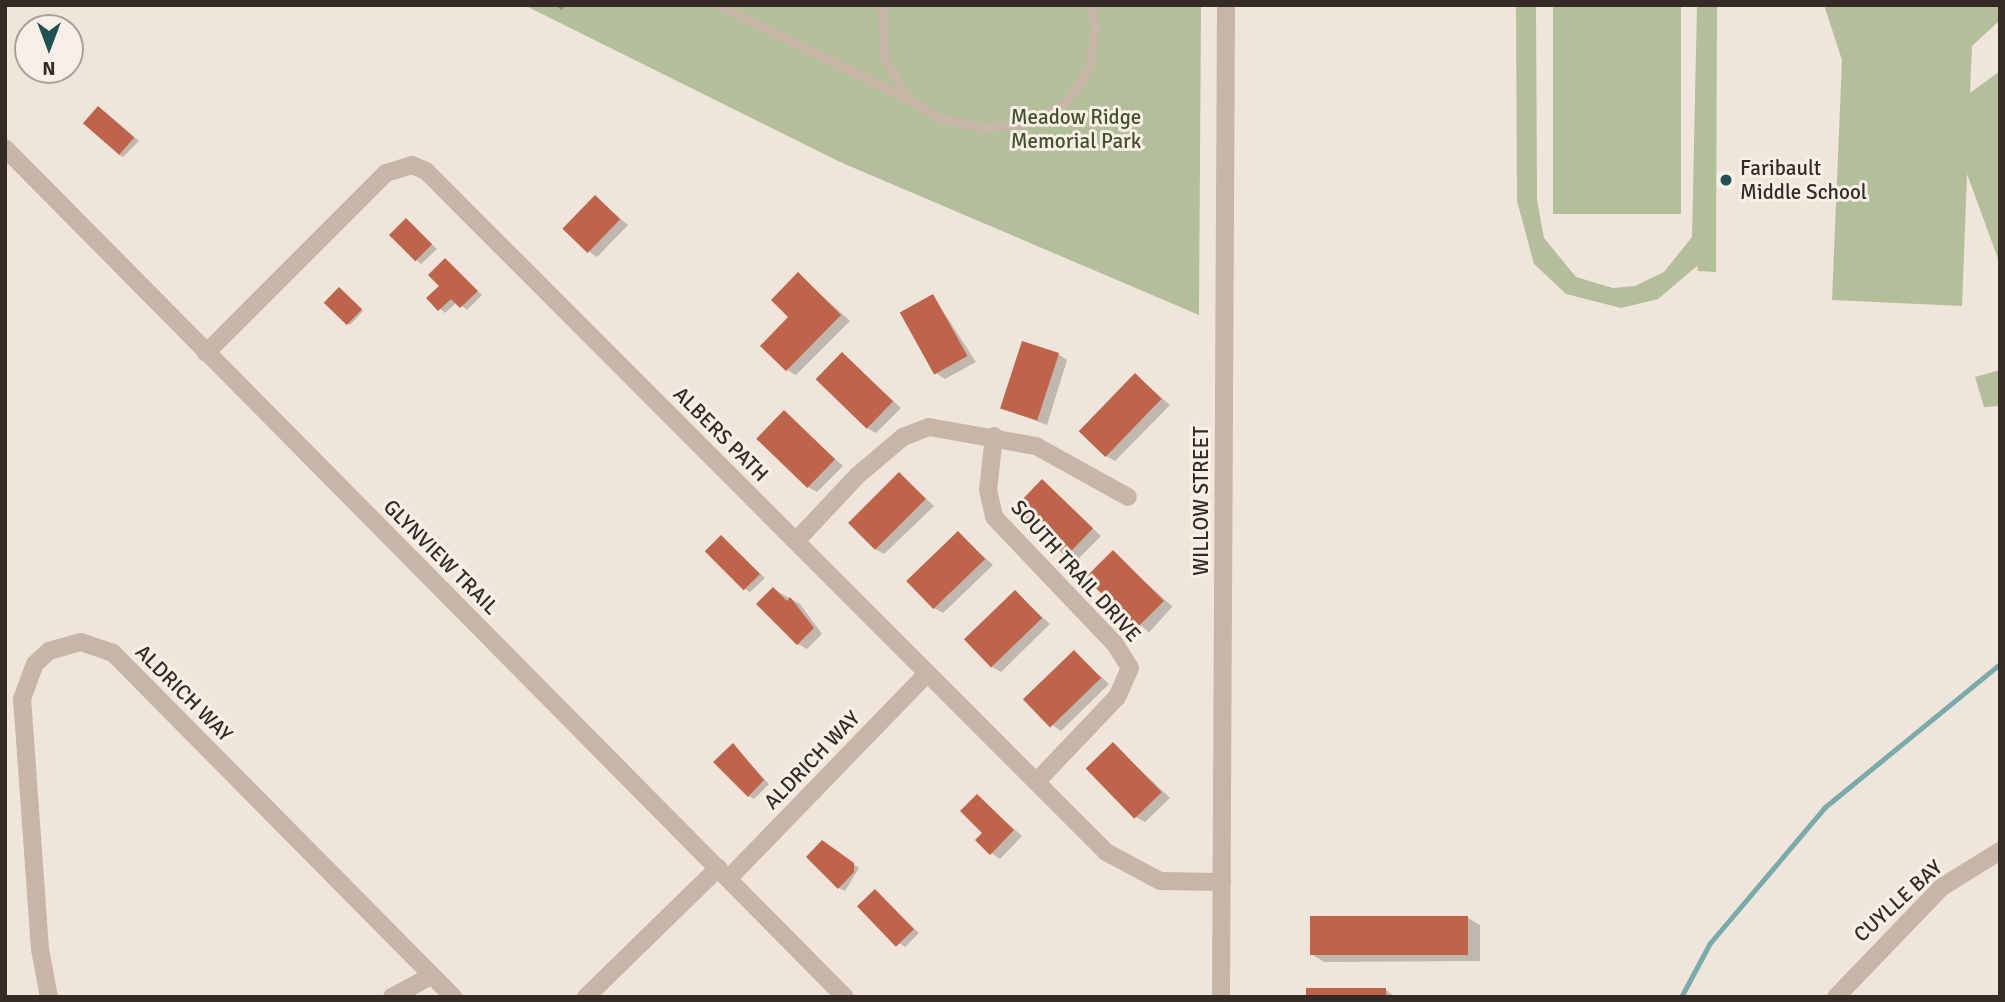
<!DOCTYPE html>
<html>
<head>
<meta charset="utf-8">
<style>
  body { margin:0 }
  #map { position:relative; width:2005px; height:1002px; overflow:hidden; background:#f0e5da; font-family:Signika,sans-serif }
  div>[style] { position:absolute }
  .green>* { inset:0; background:#b3be9b; transform-origin:0 0 }
  .shadow>* { inset:0; background:#0003; transform-origin:0 0 }
  .stream>* { height:5px; margin:-2.5px; padding:0 2.5px; transform-origin:2.5px; border-radius:2.5px; background:#7baaab }
  .building>* { inset:0; background:#be644a; transform-origin:0 0 }
  .service>* { height:9px; margin:-4.5px; padding:0 4.5px; transform-origin:4.5px; border-radius:4.5px; background:#c7b5a7 }
  .minor>* { height:18px; margin:-9px; padding:0 9px; transform-origin:9px; border-radius:9px; background:#c7b5a7 }
  .tertiary>* { height:18px; margin:-9px; padding:0 9px; transform-origin:9px; border-radius:9px; background:#c7b5a7 }
  .dots>* { width:19px; height:19px; translate:-50% -50%; box-sizing:border-box; border:4px solid #f8f0e6; border-radius:50% }
  span { translate:-50% -50%; white-space:nowrap; text-align:center; line-height:1.15; -webkit-text-stroke:6px #f8f0e6; paint-order:stroke }
  .park-label { font-size:21px; color:#44512d }
  .poi-label { font-size:21px; color:#342b27 }
  .left { translate:0 -50%; text-align:left }
  .street-label { font-size:21px; color:#342b27 }
  .frame { position:absolute; inset:0; border:7px solid #342b27; pointer-events:none }
  .north { position:absolute; left:14px; top:14px; width:70px; height:70px; box-sizing:border-box; background:#f8f0e6; border:2px solid #aaa19a; border-radius:50%; rotate:180deg; font-size:19px; font-weight:700; line-height:28px; text-align:center; color:#342b27 }
  .north::after { content:''; display:block; margin:auto; width:24px; height:32px; background:#1f5053; clip-path:polygon(50% 0,100% 100%,50% 72%,0 100%) }
</style>
</head>
<body>
<div id="map">
  <div class="green">
    <i style="clip-path:polygon(524px 5px,1201px 5px,1199px 315px,840px 162px)"></i>
    <i style="clip-path:polygon(1516px 5px,1536px 5px,1537px 200px,1544px 238px,1576px 277px,1613px 288px,1635px 286px,1664px 272px,1692px 237px,1697px 5px,1717px 5px,1716px 272px,1698px 271px,1697px 266px,1658px 299px,1621px 308px,1566px 294px,1534px 264px,1517px 201px)"></i>
    <i style="left:1553px;top:5px;width:128px;height:209px"></i>
    <i style="clip-path:polygon(1824px 5px,2000px 5px,2000px 20px,1972px 46px,1970px 93px,2000px 71px,2000px 264px,1967px 174px,1962px 306px,1832px 300px,1842px 60px)"></i>
    <i style="clip-path:polygon(2000px 370px,2000px 406px,1984px 407px,1975px 377px)"></i>
  </div>
  <div class="shadow">
    <i style="clip-path:polygon(554px 5px,565px 5px,562px 10px)"></i>
    <i style="clip-path:polygon(104px 111px,139px 141px,123px 157px,118px 154px)"></i>
    <i style="clip-path:polygon(595px 197px,628px 225px,597px 257px,588px 251px)"></i>
    <i style="clip-path:polygon(406px 220px,437px 249px,421px 264px,416px 260px)"></i>
    <i style="clip-path:polygon(445px 260px,482px 295px,467px 310px,457px 302px,445px 313px,428px 298px,441px 286px)"></i>
    <i style="clip-path:polygon(799px 275px,850px 321px,796px 375px,787px 370px)"></i>
    <i style="clip-path:polygon(341px 290px,363px 311px,350px 325px,348px 323px)"></i>
    <i style="clip-path:polygon(933px 296px,976px 362px,945px 379px,936px 373px)"></i>
    <i style="clip-path:polygon(842px 354px,901px 408px,876px 433px,867px 428px)"></i>
    <i style="clip-path:polygon(1058px 354px,1067px 360px,1047px 425px,1003px 408px)"></i>
    <i style="clip-path:polygon(1135px 375px,1170px 405px,1115px 461px,1106px 456px)"></i>
    <i style="clip-path:polygon(784px 412px,843px 466px,817px 492px,808px 487px)"></i>
    <i style="clip-path:polygon(899px 474px,934px 506px,884px 554px,875px 549px)"></i>
    <i style="clip-path:polygon(1042px 482px,1101px 536px,1076px 561px,1067px 556px)"></i>
    <i style="clip-path:polygon(958px 533px,993px 565px,943px 613px,934px 608px)"></i>
    <i style="clip-path:polygon(722px 537px,765px 578px,750px 592px,745px 589px)"></i>
    <i style="left:1113px;top:553px;width:80px;height:35px;rotate:42deg"></i>
    <i style="clip-path:polygon(773px 589px,800px 604px,822px 634px,807px 649px,798px 644px)"></i>
    <i style="clip-path:polygon(1015px 592px,1050px 624px,1001px 672px,992px 667px)"></i>
    <i style="clip-path:polygon(1074px 652px,1109px 684px,1061px 731px,1052px 725px)"></i>
    <i style="clip-path:polygon(1113px 744px,1170px 798px,1145px 822px,1136px 817px)"></i>
    <i style="clip-path:polygon(733px 745px,769px 784px,754px 799px,749px 796px)"></i>
    <i style="clip-path:polygon(977px 796px,1022px 836px,1000px 859px,991px 853px)"></i>
    <i style="clip-path:polygon(828px 846px,859px 868px,845px 891px,839px 888px)"></i>
    <i style="clip-path:polygon(876px 891px,919px 933px,905px 947px,899px 943px)"></i>
    <i style="clip-path:polygon(1468px 918px,1480px 925px,1480px 961px,1324px 962px,1311px 954px)"></i>
    <i style="clip-path:polygon(1385px 989px,1395px 997px,1308px 997px)"></i>
  </div>
  <div class="stream">
    <i style="left:1681px;top:997px;width:61px;rotate:-61.8deg"></i>
    <i style="left:1710px;top:943px;width:178px;rotate:-49.8deg"></i>
    <i style="left:1825px;top:807px;width:226px;rotate:-39.3deg"></i>
  </div>
  <div class="building">
    <i style="left:98px;top:106px;width:48px;height:23px;rotate:41deg"></i>
    <i style="left:595px;top:195px;width:35px;height:47px;rotate:44deg"></i>
    <i style="left:406px;top:218px;width:37px;height:24px;rotate:45deg"></i>
    <i style="clip-path:polygon(445px 258px,478px 291px,460px 308px,451px 299px,438px 311px,426px 298px,439px 286px,428px 275px)"></i>
    <i style="clip-path:polygon(798px 272px,841px 315px,786px 371px,760px 346px,788px 317px,771px 300px)"></i>
    <i style="left:339px;top:287px;width:32px;height:22px;rotate:44deg"></i>
    <i style="left:933px;top:294px;width:71px;height:38px;rotate:61deg"></i>
    <i style="left:1022px;top:341px;width:39px;height:71px;rotate:18deg"></i>
    <i style="left:842px;top:352px;width:71px;height:38px;rotate:44deg"></i>
    <i style="left:1135px;top:373px;width:37px;height:81px;rotate:44deg"></i>
    <i style="left:784px;top:410px;width:71px;height:40px;rotate:44deg"></i>
    <i style="left:899px;top:472px;width:38px;height:72px;rotate:45deg"></i>
    <i style="left:1042px;top:479px;width:71px;height:39px;rotate:44deg"></i>
    <i style="left:958px;top:531px;width:39px;height:72px;rotate:46deg"></i>
    <i style="left:721px;top:535px;width:55px;height:23px;rotate:45deg"></i>
    <i style="left:1113px;top:550px;width:72px;height:39px;rotate:45deg"></i>
    <i style="clip-path:polygon(773px 587px,787px 601px,790px 597px,814px 628px,797px 645px,756px 604px)"></i>
    <i style="left:1015px;top:590px;width:39px;height:71px;rotate:46deg"></i>
    <i style="left:1074px;top:650px;width:39px;height:71px;rotate:46deg"></i>
    <i style="left:1113px;top:742px;width:70px;height:38px;rotate:46deg"></i>
    <i style="clip-path:polygon(733px 743px,764px 780px,748px 797px,713px 762px)"></i>
    <i style="clip-path:polygon(977px 794px,1014px 830px,990px 855px,975px 840px,982px 833px,960px 811px)"></i>
    <i style="clip-path:polygon(822px 840px,854px 863px,854px 872px,838px 889px,806px 857px)"></i>
    <i style="left:875px;top:889px;width:56px;height:25px;rotate:46deg"></i>
    <i style="left:1468px;top:916px;width:39px;height:158px;rotate:90deg"></i>
    <i style="left:1306px;top:988px;width:80px;height:9px"></i>
  </div>
  <div class="service">
    <i style="left:719px;top:5px;width:209px;rotate:26.4deg"></i>
    <i style="left:881px;top:5px;width:54px;rotate:85.8deg"></i>
    <i style="left:885px;top:59px;width:46px;rotate:60.1deg"></i>
    <i style="left:908px;top:99px;width:36px;rotate:32deg"></i>
    <i style="left:939px;top:118px;width:47px;rotate:12.3deg"></i>
    <i style="left:985px;top:128px;width:45px;rotate:-7.6deg"></i>
    <i style="left:1030px;top:122px;width:41px;rotate:-29.1deg"></i>
    <i style="left:1066px;top:102px;width:41px;rotate:-55.9deg"></i>
    <i style="left:1089px;top:68px;width:40px;rotate:-81.5deg"></i>
    <i style="left:1095px;top:28px;width:23px;rotate:-100deg"></i>
  </div>
  <div class="minor">
    <i style="left:206px;top:353px;width:255px;rotate:-45deg"></i>
    <i style="left:386px;top:173px;width:27px;rotate:-17deg"></i>
    <i style="left:412px;top:165px;width:15px;rotate:23deg"></i>
    <i style="left:426px;top:171px;width:962px;rotate:45.04deg"></i>
    <i style="left:1106px;top:852px;width:61px;rotate:28.2deg"></i>
    <i style="left:1160px;top:881px;width:62px;rotate:0.9deg"></i>
    <i style="left:994px;top:436px;width:54px;rotate:96.3deg"></i>
    <i style="left:988px;top:490px;width:28px;rotate:77deg"></i>
    <i style="left:994px;top:517px;width:175px;rotate:46.4deg"></i>
    <i style="left:1115px;top:644px;width:28px;rotate:58deg"></i>
    <i style="left:1130px;top:668px;width:32px;rotate:114deg"></i>
    <i style="left:1117px;top:697px;width:117px;rotate:133.6deg"></i>
    <i style="left:796px;top:541px;width:91px;rotate:-46.8deg"></i>
    <i style="left:858px;top:475px;width:59px;rotate:-40.2deg"></i>
    <i style="left:903px;top:437px;width:28px;rotate:-21deg"></i>
    <i style="left:929px;top:427px;width:109px;rotate:10.1deg"></i>
    <i style="left:1036px;top:446px;width:105px;rotate:29deg"></i>
    <i style="left:729px;top:878px;width:284px;rotate:-45.9deg"></i>
    <i style="left:49px;top:997px;width:49px;rotate:-100.6deg"></i>
    <i style="left:40px;top:949px;width:251px;rotate:-94.1deg"></i>
    <i style="left:22px;top:699px;width:37px;rotate:-70deg"></i>
    <i style="left:35px;top:664px;width:19px;rotate:-43deg"></i>
    <i style="left:49px;top:651px;width:33px;rotate:-16deg"></i>
    <i style="left:81px;top:642px;width:34px;rotate:19deg"></i>
    <i style="left:113px;top:653px;width:484px;rotate:45.3deg"></i>
    <i style="left:392px;top:997px;width:44px;rotate:-28.3deg"></i>
    <i style="left:586px;top:997px;width:185px;rotate:-44.3deg"></i>
    <i style="left:1836px;top:997px;width:153px;rotate:-46.1deg"></i>
    <i style="left:1942px;top:887px;width:68px;rotate:-31.8deg"></i>
  </div>
  <div class="tertiary">
    <i style="left:5px;top:148px;width:1194px;rotate:45.31deg"></i>
    <i style="left:1221px;top:997px;width:992px;rotate:-89.71deg"></i>
  </div>
  <div class="dots">
    <i style="left:1726px;top:180px;background:#1f5053"></i>
  </div>
  <div class="park-label">
    <span style="left:1076px;top:129px">Meadow Ridge<br>Memorial Park</span>
  </div>
  <div class="poi-label">
    <span class="left" style="left:1740px;top:180px">Faribault<br>Middle School</span>
  </div>
  <div class="street-label">
    <span style="left:721px;top:434px;rotate:45deg">ALBERS PATH</span>
    <span style="left:1201px;top:501px;rotate:-90deg">WILLOW STREET</span>
    <span style="left:441px;top:557px;rotate:45deg">GLYNVIEW TRAIL</span>
    <span style="left:1076px;top:571px;rotate:48deg">SOUTH TRAIL DRIVE</span>
    <span style="left:184px;top:693px;rotate:45deg">ALDRICH WAY</span>
    <span style="left:812px;top:760px;rotate:-46deg">ALDRICH WAY</span>
    <span style="left:1898px;top:901px;rotate:-42deg">CUYLLE BAY</span>
  </div>
  <div class="frame"></div>
  <div class="north">N</div>
</div>
</body>
</html>
